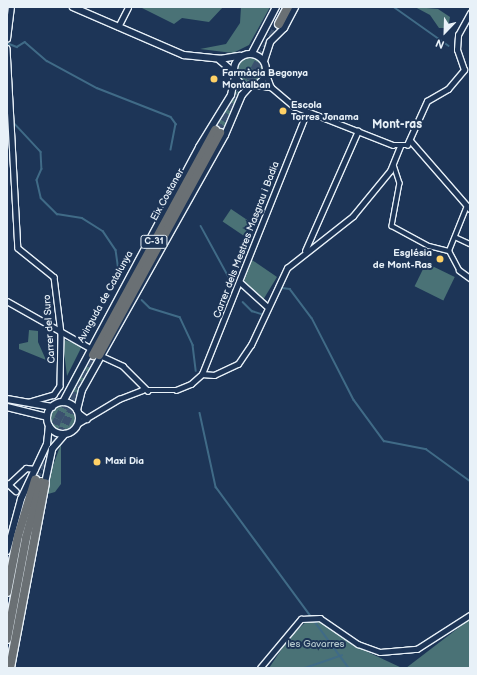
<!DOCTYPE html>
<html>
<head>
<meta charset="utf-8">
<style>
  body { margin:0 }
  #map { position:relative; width:477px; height:675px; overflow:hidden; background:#1d3557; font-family:"Balsamiq Sans",sans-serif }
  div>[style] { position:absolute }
  .green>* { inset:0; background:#4a7276; transform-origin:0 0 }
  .round { border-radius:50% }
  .stream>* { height:1.5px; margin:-0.75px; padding:0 0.75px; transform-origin:0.75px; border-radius:0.75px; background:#406b87 }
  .motorway-tunnel>* { height:8px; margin-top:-4px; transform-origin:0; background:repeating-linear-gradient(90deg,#3b516f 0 8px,transparent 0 12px) }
  .roads { filter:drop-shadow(1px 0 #e8f1f8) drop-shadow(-1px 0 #e8f1f8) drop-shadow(0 1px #e8f1f8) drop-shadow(0 -1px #e8f1f8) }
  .pedestrian>* { height:3.5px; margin:-1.75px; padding:0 1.75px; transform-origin:1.75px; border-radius:1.75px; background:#1d3557 }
  .minor>* { height:4.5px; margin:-2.25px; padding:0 2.25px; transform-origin:2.25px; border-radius:2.25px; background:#1d3557 }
  .tertiary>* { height:5.5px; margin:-2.75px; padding:0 2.75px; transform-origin:2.75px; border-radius:2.75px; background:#1d3557 }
  .secondary>* { height:6px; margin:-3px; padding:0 3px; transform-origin:3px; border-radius:3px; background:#1d3557 }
  .secondary>.ring { margin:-3px; padding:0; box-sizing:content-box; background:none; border:6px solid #1d3557; border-radius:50% }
  .motorway>* { height:8px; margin:-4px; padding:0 4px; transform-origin:4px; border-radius:4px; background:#6a7074 }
  .dots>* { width:11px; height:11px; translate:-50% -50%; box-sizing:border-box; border:2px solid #1d3557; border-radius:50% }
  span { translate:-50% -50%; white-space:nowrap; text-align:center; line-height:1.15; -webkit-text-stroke:4px #1d3557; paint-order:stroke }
  .shield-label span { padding:1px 3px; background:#1d3557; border:1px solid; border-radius:3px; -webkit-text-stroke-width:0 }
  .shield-label { font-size:9px; color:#e8f1f8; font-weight:700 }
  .poi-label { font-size:10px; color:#e8f1f8; font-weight:700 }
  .left { translate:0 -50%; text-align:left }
  .right { translate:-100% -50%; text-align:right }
  .street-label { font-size:10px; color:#e8f1f8 }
  .park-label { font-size:10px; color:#b1c5ca }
  .quarter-label { font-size:12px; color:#e8f1f8; font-weight:700 }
  .frame { position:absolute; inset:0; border:8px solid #e8f1f8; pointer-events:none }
  .north { position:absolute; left:425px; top:12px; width:40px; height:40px; -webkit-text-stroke:3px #1d3557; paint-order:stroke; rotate:203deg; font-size:11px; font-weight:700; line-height:16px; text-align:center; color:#e8f1f8 }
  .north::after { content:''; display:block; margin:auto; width:14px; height:18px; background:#e8f1f8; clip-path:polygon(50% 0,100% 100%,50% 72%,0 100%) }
</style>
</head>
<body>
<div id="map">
  <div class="green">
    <i style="clip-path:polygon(140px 7px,223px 7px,209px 22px,182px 18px,174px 24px)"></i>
    <i style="clip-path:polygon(241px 7px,270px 7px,249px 45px,233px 53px,200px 49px,226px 44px,240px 23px)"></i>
    <i style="clip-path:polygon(415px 7px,438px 9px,450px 17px,448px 28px,439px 28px,430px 15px)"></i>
    <i class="round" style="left:238px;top:57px;width:26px;height:26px"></i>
    <i style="clip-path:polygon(237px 91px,240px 92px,222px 134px,213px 129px)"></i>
    <i style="left:231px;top:209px;width:25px;height:15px;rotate:34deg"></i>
    <i style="clip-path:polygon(252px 260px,277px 277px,263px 300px,244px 281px)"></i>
    <i style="left:426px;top:263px;width:32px;height:26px;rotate:26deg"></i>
    <i style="clip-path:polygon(29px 330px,38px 331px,38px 342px,46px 360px,19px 349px,19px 344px,28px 342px)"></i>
    <i style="clip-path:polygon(65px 340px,82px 346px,67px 376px,63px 344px)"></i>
    <i style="clip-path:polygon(91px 353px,100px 358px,76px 396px,72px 394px,79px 375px)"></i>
    <i class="round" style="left:50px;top:405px;width:26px;height:26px"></i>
    <i style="clip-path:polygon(61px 444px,61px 484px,55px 492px,48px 494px,48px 479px)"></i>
    <i style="clip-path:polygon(310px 618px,332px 627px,357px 647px,402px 668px,269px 668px,289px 638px)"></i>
    <i style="clip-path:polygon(470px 619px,470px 668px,406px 668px)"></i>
  </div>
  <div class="stream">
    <i style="left:394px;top:7px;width:67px;rotate:35.3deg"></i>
    <i style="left:7px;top:43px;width:11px;rotate:22deg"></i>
    <i style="left:17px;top:47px;width:9px;rotate:-32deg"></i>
    <i style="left:25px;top:42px;width:29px;rotate:41deg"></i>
    <i style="left:47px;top:61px;width:57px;rotate:28.4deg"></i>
    <i style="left:97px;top:88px;width:79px;rotate:21.4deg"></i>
    <i style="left:171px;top:117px;width:9px;rotate:54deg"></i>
    <i style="left:176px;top:124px;width:26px;rotate:101deg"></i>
    <i style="left:15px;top:124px;width:38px;rotate:47deg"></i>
    <i style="left:41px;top:152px;width:17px;rotate:87deg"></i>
    <i style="left:42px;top:169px;width:12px;rotate:114deg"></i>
    <i style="left:37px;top:180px;width:18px;rotate:77deg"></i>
    <i style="left:41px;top:198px;width:23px;rotate:45deg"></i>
    <i style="left:57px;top:214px;width:25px;rotate:9deg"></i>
    <i style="left:82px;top:218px;width:25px;rotate:32deg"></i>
    <i style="left:103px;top:231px;width:23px;rotate:56deg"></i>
    <i style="left:116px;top:250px;width:29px;rotate:82deg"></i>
    <i style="left:201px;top:226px;width:63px;rotate:61.4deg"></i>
    <i style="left:142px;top:300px;width:11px;rotate:45deg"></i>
    <i style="left:150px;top:308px;width:31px;rotate:17deg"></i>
    <i style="left:180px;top:317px;width:31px;rotate:65deg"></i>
    <i style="left:193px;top:345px;width:26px;rotate:83deg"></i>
    <i style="left:243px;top:302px;width:13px;rotate:45deg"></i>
    <i style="left:252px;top:311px;width:13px;rotate:18deg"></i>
    <i style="left:267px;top:314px;width:30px;rotate:-60deg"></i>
    <i style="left:282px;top:288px;width:8px;rotate:7deg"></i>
    <i style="left:290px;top:289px;width:36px;rotate:53deg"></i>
    <i style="left:312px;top:318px;width:92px;rotate:62.9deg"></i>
    <i style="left:354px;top:400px;width:51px;rotate:53.8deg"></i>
    <i style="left:384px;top:441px;width:43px;rotate:10.8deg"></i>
    <i style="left:426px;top:449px;width:54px;rotate:36deg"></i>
    <i style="left:200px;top:413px;width:76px;rotate:77.8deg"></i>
    <i style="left:216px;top:487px;width:225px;rotate:53.7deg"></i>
    <i style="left:305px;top:668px;width:39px;rotate:-19deg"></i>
  </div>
  <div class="motorway-tunnel">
    <i style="left:215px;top:130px;width:40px;rotate:-62deg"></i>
    <i style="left:220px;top:133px;width:124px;rotate:-61.6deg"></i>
    <i style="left:55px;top:446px;width:65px;rotate:-65.4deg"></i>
    <i style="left:47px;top:447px;width:30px;rotate:-69deg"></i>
    <i style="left:58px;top:419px;width:73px;rotate:-61.3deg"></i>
    <i style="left:35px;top:480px;width:23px;rotate:-70deg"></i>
  </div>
  <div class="roads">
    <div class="pedestrian">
      <i style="left:394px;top:165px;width:19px;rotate:72deg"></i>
      <i style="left:400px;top:183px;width:44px;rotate:100.5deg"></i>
      <i style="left:392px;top:226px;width:42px;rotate:28.4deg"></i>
      <i style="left:429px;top:246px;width:21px;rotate:14deg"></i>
      <i style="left:455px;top:237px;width:17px;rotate:25deg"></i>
      <i style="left:459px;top:270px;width:21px;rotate:-118deg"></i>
      <i style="left:449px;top:251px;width:48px;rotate:-68.2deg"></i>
    </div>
    <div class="minor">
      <i style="left:118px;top:27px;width:22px;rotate:-63deg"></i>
      <i style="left:7px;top:39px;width:32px;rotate:-83deg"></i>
      <i style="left:7px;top:48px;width:200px;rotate:86.9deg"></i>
      <i style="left:18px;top:248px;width:46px;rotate:38.9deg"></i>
      <i style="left:54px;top:277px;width:56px;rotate:82.9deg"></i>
      <i style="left:61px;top:333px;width:53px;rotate:91.1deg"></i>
      <i style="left:60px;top:386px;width:11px;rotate:124deg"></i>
      <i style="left:54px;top:395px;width:26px;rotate:164deg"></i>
      <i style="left:266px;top:73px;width:15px;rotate:70deg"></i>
      <i style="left:271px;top:87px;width:30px;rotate:40deg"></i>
      <i style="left:294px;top:106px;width:106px;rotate:21.5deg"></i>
      <i style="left:393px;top:145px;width:14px"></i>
      <i style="left:407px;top:145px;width:48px;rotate:-65.6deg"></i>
      <i style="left:427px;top:101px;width:24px;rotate:-30deg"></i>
      <i style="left:448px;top:89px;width:25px;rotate:-50deg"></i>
      <i style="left:464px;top:70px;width:21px;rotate:-109deg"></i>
      <i style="left:457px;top:50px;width:15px;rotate:-86deg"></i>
      <i style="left:458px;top:35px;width:25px;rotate:-61deg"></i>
      <i style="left:255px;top:85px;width:16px;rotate:7deg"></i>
      <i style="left:410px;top:140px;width:91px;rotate:49deg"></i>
      <i style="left:305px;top:251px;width:131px;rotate:-66.2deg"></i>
      <i style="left:459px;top:270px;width:14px;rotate:36deg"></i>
      <i style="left:240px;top:282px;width:36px;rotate:42deg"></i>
      <i style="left:7px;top:301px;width:95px;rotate:29.5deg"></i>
      <i style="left:104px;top:357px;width:21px;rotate:25deg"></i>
      <i style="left:123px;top:366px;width:35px;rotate:45deg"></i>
      <i style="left:202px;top:374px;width:12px;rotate:5deg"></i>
      <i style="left:214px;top:375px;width:26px;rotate:-25deg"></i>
      <i style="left:238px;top:364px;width:23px;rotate:-56deg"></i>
      <i style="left:251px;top:345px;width:85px;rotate:-64.9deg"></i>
      <i style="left:287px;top:268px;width:84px;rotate:-38.2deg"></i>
      <i style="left:353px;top:216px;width:58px;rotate:-50.6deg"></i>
      <i style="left:390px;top:171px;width:27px;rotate:-68deg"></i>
      <i style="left:79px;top:413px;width:10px;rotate:37deg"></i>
      <i style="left:79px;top:423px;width:47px;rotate:-31deg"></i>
      <i style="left:119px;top:399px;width:25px;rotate:-21deg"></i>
      <i style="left:142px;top:390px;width:34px"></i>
      <i style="left:176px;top:390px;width:16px;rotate:-22deg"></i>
      <i style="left:191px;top:384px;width:15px;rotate:-42deg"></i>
      <i style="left:202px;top:374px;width:282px;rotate:-68.2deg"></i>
      <i style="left:7px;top:483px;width:12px;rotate:42deg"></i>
      <i style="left:9px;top:484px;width:23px;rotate:-43deg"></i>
      <i style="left:26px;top:468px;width:9px;rotate:6deg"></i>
      <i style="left:260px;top:668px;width:64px;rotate:-50.1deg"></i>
      <i style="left:301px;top:619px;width:19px;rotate:-3deg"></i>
      <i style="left:320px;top:618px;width:46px;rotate:34.4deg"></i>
      <i style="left:358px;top:644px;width:23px;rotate:20deg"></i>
      <i style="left:380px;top:652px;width:37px;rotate:-5deg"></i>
      <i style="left:417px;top:649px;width:63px;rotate:-32.7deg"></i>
    </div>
    <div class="tertiary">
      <i style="left:73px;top:7px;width:121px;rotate:23.4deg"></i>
      <i style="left:184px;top:55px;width:36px;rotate:6deg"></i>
      <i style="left:220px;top:59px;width:20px;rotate:-9deg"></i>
      <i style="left:220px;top:60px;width:18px;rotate:41deg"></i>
    </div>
    <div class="secondary">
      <i style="left:252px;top:53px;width:52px;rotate:-62.4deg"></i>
      <i class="ring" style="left:234px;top:54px;width:26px;height:26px"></i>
      <i style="left:264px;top:61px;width:20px;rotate:-72deg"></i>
      <i style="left:270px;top:42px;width:20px;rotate:-45deg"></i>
      <i style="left:284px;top:28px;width:24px;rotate:-62deg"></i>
      <i style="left:7px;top:399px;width:46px;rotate:10.1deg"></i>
      <i class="ring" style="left:47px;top:402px;width:26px;height:26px"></i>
      <i style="left:63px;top:402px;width:289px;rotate:-61.9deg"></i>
      <i style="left:199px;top:147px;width:61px;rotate:-58.4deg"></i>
      <i style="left:231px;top:95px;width:19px;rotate:-78deg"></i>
      <i style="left:7px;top:407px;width:41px;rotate:14deg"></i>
      <i style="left:77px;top:410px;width:21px;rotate:-76deg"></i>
      <i style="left:82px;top:390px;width:292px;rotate:-60.7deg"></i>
      <i style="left:225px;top:135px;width:43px;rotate:-67deg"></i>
      <i style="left:242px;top:95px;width:12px;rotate:-48deg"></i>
      <i style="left:45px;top:483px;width:35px;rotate:-78deg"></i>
      <i style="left:52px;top:449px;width:20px;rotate:-49deg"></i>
      <i style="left:7px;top:551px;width:54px;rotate:-74.9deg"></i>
      <i style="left:21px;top:499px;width:61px;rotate:-64.7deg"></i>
      <i style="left:47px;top:444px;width:18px;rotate:-84deg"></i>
    </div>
    <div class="motorway">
      <i style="left:279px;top:24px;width:19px;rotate:-62deg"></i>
      <i style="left:93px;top:355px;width:256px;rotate:-61.5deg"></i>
      <i style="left:99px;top:355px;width:253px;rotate:-61.4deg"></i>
      <i style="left:7px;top:592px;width:57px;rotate:-78.9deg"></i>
      <i style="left:18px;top:536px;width:59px;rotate:-73.1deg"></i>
      <i style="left:7px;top:639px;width:103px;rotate:-79.3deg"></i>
      <i style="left:26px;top:538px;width:58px;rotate:-75deg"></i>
      <i style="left:10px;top:668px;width:188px;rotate:-79.3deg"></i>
    </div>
  </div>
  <div class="dots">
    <i style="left:214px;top:79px;background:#ffd166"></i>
    <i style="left:283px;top:111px;background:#ffd166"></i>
    <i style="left:440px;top:259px;background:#ffd166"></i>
    <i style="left:97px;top:462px;background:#ffd166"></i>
  </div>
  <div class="shield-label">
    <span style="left:154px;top:242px">C-31</span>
  </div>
  <div class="poi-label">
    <span class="left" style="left:222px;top:79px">Farmàcia Begonya<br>Montalban</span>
    <span class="left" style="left:291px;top:111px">Escola<br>Torres Jonama</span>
    <span class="right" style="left:432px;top:259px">Església<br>de Mont-Ras</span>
    <span class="left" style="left:105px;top:462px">Maxi Dia</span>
  </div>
  <div class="street-label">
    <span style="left:168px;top:195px;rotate:-61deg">Eix Costaner</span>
    <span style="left:247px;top:240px;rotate:-69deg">Carrer dels Mestres Masgrau i Badia</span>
    <span style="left:106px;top:297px;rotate:-61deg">Avinguda de Catalunya</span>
    <span style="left:50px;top:329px;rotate:-94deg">Carrer del Suro</span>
  </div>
  <div class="park-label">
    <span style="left:316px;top:645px">les Gavarres</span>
  </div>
  <div class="quarter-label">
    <span style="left:397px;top:125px">Mont-ras</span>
  </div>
  <div class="frame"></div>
  <div class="north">N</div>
</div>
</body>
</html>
